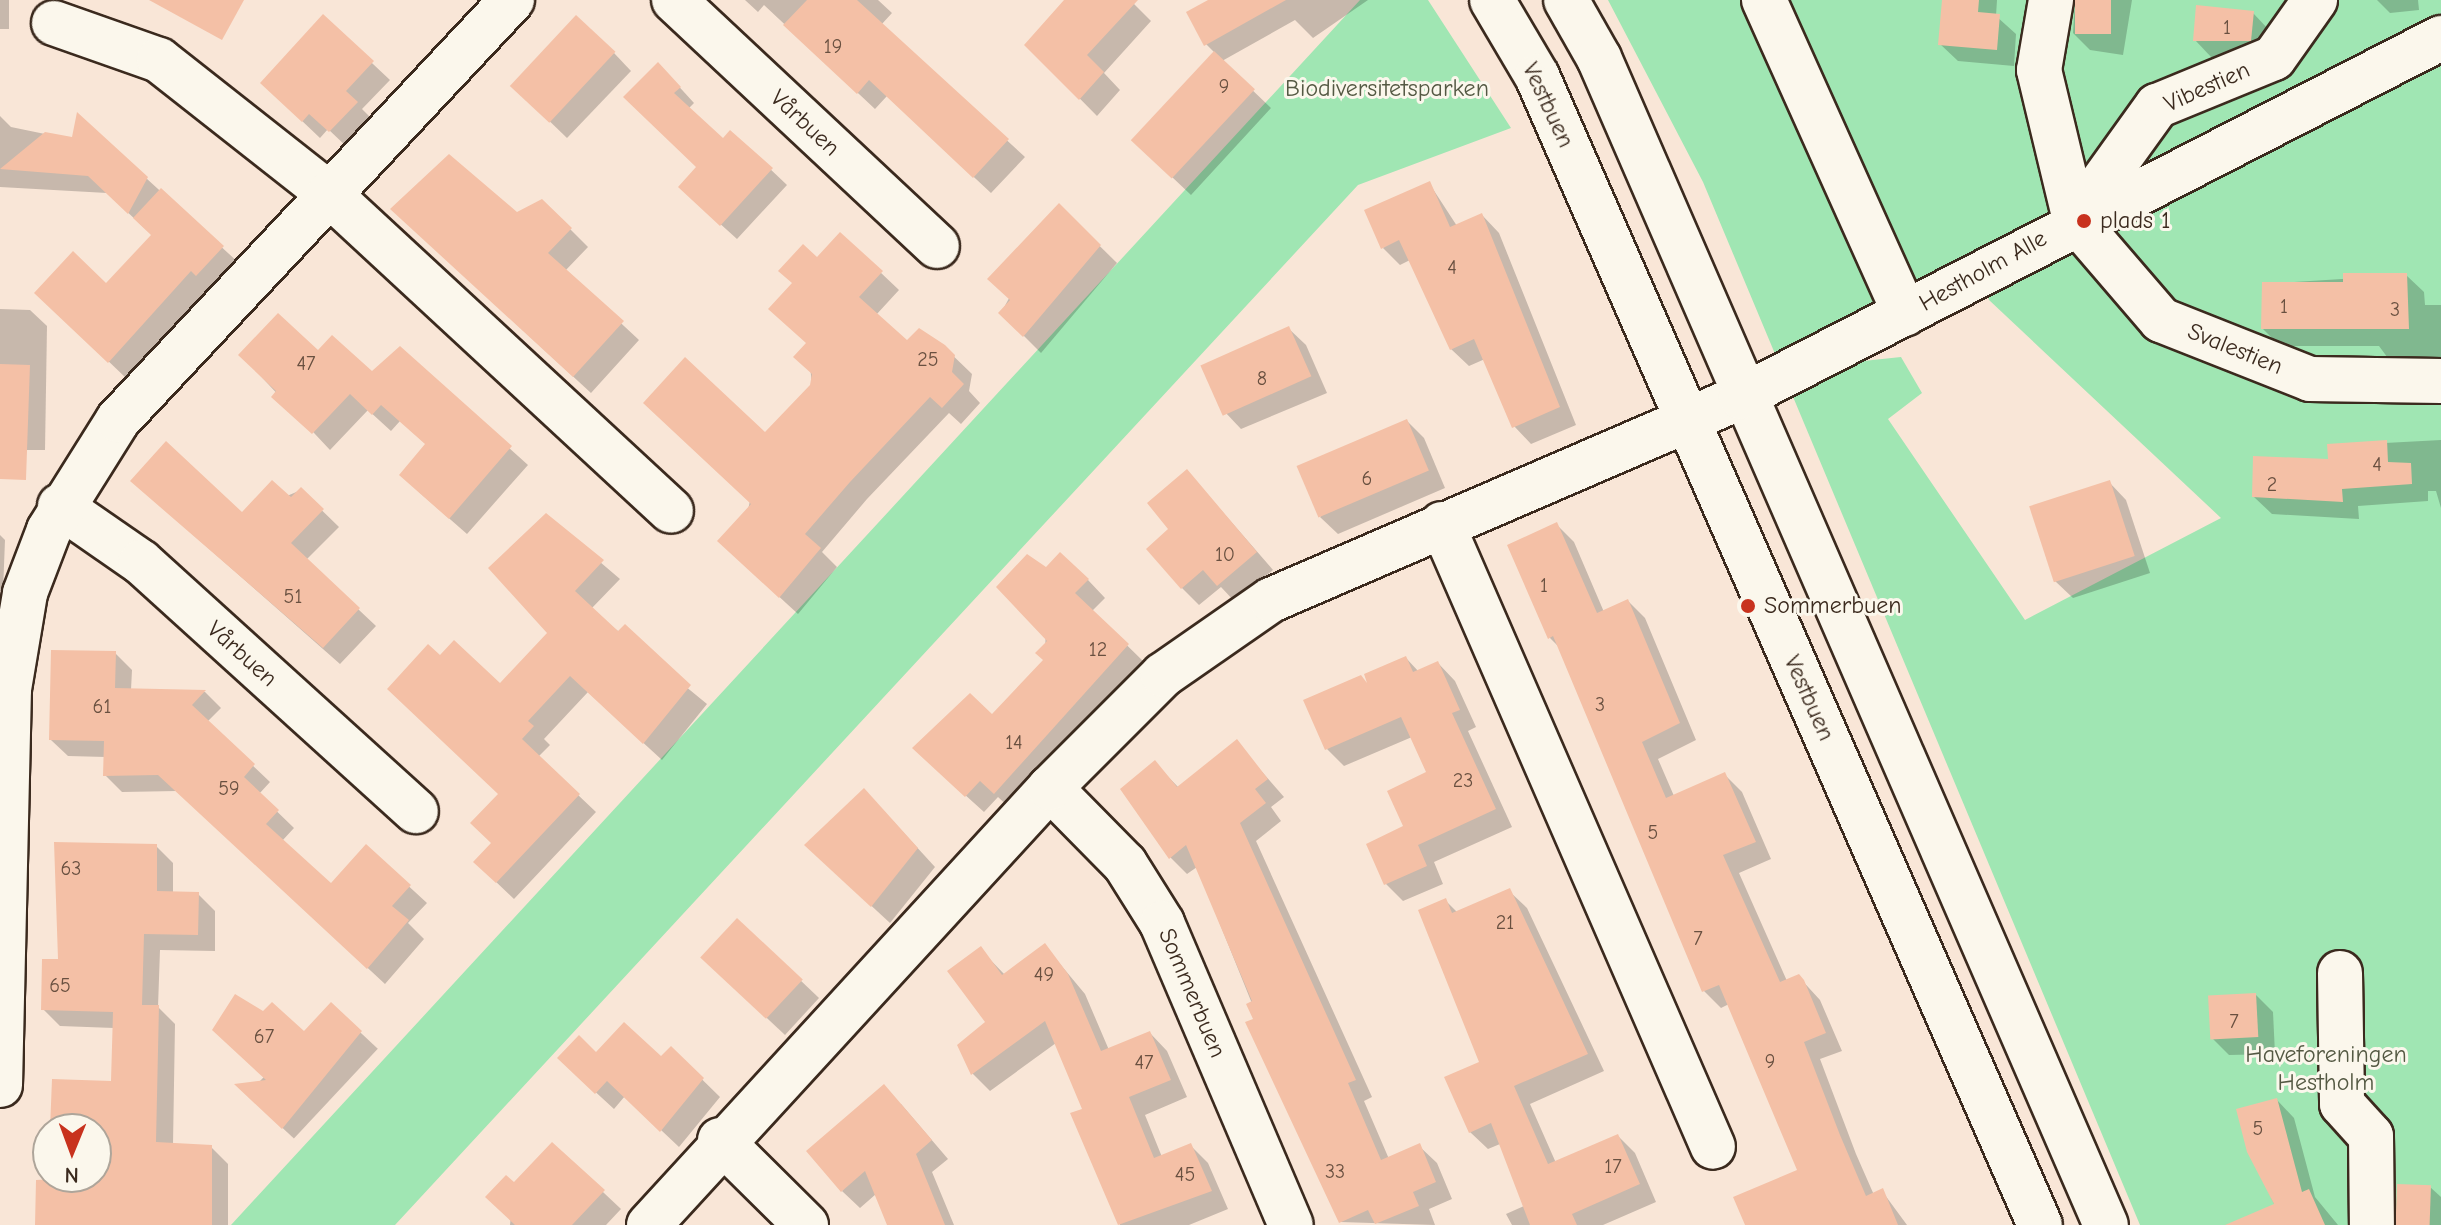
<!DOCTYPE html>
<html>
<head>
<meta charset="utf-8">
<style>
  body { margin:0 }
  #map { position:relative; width:2441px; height:1225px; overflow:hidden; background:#f9e6d7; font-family:"Comic Neue",sans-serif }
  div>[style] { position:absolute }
  .green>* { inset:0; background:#a0e6b3 }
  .shadow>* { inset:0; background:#0003; transform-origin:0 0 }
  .building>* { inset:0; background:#f4c0a6; transform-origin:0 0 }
  .roads { filter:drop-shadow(2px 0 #3b2a1e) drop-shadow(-2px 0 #3b2a1e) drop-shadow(0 2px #3b2a1e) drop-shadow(0 -2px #3b2a1e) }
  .minor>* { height:44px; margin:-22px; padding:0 22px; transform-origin:22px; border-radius:22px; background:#fbf7ec }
  .dots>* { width:22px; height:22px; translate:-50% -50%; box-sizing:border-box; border:4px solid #fbf7ec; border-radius:50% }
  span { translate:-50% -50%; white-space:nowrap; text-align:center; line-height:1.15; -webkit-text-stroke:6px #fbf7ec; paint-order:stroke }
  .number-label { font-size:20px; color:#695040 }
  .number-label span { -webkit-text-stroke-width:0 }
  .street-label { font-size:24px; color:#3b2a1e }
  .park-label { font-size:24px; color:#545943 }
  .poi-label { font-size:24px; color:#3b2a1e }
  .left { translate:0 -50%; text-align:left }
  .north { position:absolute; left:32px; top:1113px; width:80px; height:80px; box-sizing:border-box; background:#fbf7ec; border:2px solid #aea59a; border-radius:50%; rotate:181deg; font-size:22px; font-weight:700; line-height:32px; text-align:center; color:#3b2a1e }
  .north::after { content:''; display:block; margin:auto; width:28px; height:36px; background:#c8321e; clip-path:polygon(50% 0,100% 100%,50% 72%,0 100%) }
</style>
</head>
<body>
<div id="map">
  <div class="green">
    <i style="clip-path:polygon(1360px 0,1428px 0,1511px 128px,1358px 185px,395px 1225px,231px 1225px)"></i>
    <i style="clip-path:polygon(evenodd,1608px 0,2441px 0,2441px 1225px,2140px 1225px,1703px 182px,1608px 0,1981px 272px,1989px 300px,2221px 518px,2025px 620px,1888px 419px,1922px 393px,1901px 357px,1854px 362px,1981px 272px)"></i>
  </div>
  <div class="shadow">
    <i style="left:0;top:0;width:9px;height:29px"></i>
    <i style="clip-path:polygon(745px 0,878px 0,892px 13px,881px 25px,1025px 157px,991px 193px,887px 96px,875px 109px,764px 5px,758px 12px)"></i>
    <i style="clip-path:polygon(1067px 0,1130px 0,1151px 21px,1104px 73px,1120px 90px,1097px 116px,1027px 45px)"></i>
    <i style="clip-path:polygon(1212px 0,1368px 0,1313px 38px,1295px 20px,1222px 61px,1271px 108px,1191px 195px,1152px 158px,1215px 53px,1206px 44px)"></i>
    <i style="clip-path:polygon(1944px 0,1997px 0,1996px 16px,2016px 34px,2014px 66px,1958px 61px,1940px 44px)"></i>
    <i style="clip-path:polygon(2075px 0,2132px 0,2123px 55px,2090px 50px,2073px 33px)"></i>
    <i style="clip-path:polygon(2377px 0,2418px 0,2419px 10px,2390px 13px)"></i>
    <i style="clip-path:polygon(2253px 13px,2270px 31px,2268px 57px,2212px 58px,2195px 40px)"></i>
    <i style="clip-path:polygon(323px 17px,390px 80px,362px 109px,374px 121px,348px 148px,328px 129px,320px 138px,280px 100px)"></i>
    <i style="clip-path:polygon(614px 53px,631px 71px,567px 138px,512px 85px)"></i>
    <i style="clip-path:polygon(673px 80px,694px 103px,688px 109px,723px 141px,731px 132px,787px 185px,737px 239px,696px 202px,699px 167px,626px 97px)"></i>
    <i style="clip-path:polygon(0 116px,11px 127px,74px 140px,146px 178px,240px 264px,214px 292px,209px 287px,127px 379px,55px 310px,106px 285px,153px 236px,107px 193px,0 187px)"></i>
    <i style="clip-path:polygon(1429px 183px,1457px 226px,1482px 215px,1499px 233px,1576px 425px,1531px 444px,1514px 426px,1485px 359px,1469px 366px,1451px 349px,1410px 260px,1400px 265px,1383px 248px)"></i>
    <i style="clip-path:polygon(542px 201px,588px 247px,565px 271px,639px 340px,591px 393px,410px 226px,517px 214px)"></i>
    <i style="clip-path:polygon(1059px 206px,1117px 263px,1041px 353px,1001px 313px)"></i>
    <i style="clip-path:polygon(840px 234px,899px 290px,876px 315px,907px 343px,944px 347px,972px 374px,969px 391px,980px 403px,961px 424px,949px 413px,867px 499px,822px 552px,837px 567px,798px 614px,737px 558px,765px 435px,812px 386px,808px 344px,817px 260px)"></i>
    <i style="clip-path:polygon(2406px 275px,2424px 292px,2425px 305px,2441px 305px,2441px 369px,2396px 369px,2379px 346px,2280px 346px,2263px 329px,2264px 284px)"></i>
    <i style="clip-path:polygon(0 309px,30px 310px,47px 326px,45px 450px,0 450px)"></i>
    <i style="clip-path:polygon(1288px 328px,1306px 345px,1327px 393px,1241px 429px,1224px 411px)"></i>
    <i style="clip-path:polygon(400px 349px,528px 465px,467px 534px,419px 492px,427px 445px,400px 421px,391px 431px,368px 410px,330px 450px,241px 355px,318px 353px,372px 374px)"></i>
    <i style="clip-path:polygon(1407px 421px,1424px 438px,1445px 488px,1338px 534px,1320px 517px)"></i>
    <i style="clip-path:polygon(2441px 440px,2441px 508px,2436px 491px,2428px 491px,2428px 501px,2358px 506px,2359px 519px,2272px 514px,2254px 497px,2330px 461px,2329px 446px)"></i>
    <i style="clip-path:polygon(1187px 471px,1273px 570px,1235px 602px,1221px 587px,1199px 605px,1182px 588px,1171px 530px)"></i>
    <i style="clip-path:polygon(132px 481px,242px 515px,301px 490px,339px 527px,306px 560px,376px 626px,340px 664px)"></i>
    <i style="clip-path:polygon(2109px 482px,2126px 500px,2150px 573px,2073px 598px,2055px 581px)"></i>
    <i style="clip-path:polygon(546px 516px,620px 579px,591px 609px,707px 704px,662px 760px,588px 692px,544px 739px,550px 745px,538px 757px,596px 812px,514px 899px,493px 879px,501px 794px,440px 658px,500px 686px,550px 633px)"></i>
    <i style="clip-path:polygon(1557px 525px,1574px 542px,1604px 612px,1628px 601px,1645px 618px,1696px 740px,1658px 759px,1674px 796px,1725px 775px,1742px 792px,1771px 859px,1739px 873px,1787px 981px,1798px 976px,1820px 1000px,1842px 1051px,1820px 1059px,1856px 1154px,1874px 1195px,1882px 1191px,1907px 1225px,1747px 1225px,1800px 1171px,1729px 1004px,1721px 1008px,1704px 991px,1561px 649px,1550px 638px)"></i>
    <i style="clip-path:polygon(0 535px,5px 540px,3px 591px,0 591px)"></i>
    <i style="clip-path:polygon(1047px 570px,1088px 580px,1105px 598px,1092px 611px,1145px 663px,1012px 810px,998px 797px,984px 812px,932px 765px,993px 717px,1045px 661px)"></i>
    <i style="clip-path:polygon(115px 653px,132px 670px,131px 690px,205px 692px,221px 708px,207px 722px,270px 782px,259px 794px,294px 828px,282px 841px,331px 886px,366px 847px,427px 903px,408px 923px,424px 939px,385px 984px,177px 791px,122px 792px,105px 775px,106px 757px,68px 756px,51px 740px)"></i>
    <i style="clip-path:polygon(1406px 658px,1419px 672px,1438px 663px,1455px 681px,1476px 727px,1468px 731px,1512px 827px,1434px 862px,1443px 884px,1403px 901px,1386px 884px,1429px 773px,1412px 737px,1344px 766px,1327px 749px,1371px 688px)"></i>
    <i style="clip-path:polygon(1236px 742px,1284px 797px,1271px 807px,1281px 821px,1256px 841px,1372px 1097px,1364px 1101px,1389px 1159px,1419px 1146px,1437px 1163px,1452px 1199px,1429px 1209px,1435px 1225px,1340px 1222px,1197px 867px,1187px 874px,1170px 857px,1155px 763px,1179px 788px)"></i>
    <i style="clip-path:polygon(881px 808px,935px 867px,890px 923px,824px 862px)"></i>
    <i style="clip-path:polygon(156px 846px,173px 863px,173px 893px,198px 894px,215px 911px,215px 951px,160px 950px,158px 1007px,175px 1024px,173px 1145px,211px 1147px,228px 1164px,228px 1225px,37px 1225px,51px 1177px,96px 1177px,96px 1129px,52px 1129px,113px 1083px,114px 1028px,60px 1026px,43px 1009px,60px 961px)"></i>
    <i style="clip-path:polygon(1509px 891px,1527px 908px,1604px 1071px,1530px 1104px,1556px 1163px,1618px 1136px,1635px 1153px,1656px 1202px,1603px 1225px,1512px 1225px,1506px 1214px,1524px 1206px,1500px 1144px,1488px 1149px,1470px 1132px,1482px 1063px,1446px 901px,1458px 913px)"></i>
    <i style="clip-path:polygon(738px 921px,819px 998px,785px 1035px,721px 975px)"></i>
    <i style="clip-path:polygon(1045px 946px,1085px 994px,1109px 1050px,1150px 1033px,1167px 1051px,1187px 1097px,1145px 1115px,1162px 1157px,1190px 1145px,1208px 1163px,1228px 1209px,1189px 1225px,1120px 1225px,1073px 1114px,1085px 1110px,1056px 1043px,990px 1091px,973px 1074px,959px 1045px,988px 1023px,980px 949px,1005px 975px)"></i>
    <i style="clip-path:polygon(2256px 995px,2273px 1012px,2275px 1054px,2229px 1055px,2212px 1038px)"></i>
    <i style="left:331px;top:1005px;width:64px;height:123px;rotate:43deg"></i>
    <i style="clip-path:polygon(671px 1049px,720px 1097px,679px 1147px,625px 1096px,614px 1109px,577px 1075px,596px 1055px,661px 1059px)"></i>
    <i style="clip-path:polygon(2277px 1100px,2294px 1118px,2315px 1197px,2338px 1225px,2284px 1225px,2249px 1151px)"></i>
    <i style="clip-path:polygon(901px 1104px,948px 1159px,932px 1172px,954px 1225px,889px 1225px,876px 1194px,860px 1208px,842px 1191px)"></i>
    <i style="clip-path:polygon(552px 1144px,621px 1209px,606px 1225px,510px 1225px,514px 1184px)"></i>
    <i style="clip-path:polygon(2398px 1186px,2430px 1187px,2441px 1197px,2441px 1225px,2394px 1225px)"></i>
  </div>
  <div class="building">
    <i style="clip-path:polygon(149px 0,244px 0,222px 40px)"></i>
    <i style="clip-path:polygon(807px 0,857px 0,1009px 139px,973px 178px,869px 80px,857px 94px,783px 25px)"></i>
    <i style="clip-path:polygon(1064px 0,1138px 0,1087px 55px,1104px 72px,1079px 100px,1024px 45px)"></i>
    <i style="clip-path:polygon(1208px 0,1286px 0,1204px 46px,1186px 12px)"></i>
    <i style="clip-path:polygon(1942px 0,1979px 0,1978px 12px,2000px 14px,1997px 50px,1938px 45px)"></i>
    <i style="left:2075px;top:0;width:36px;height:34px"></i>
    <i style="clip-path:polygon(2196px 5px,2254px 11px,2251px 41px,2193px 41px)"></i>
    <i style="clip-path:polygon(323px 14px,374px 61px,346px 91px,358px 102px,329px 132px,309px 114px,302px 122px,260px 83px)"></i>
    <i style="left:576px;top:15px;width:54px;height:97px;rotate:43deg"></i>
    <i style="left:1214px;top:51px;width:56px;height:122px;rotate:43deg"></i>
    <i style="clip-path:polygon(658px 62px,681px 87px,674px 93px,723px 138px,730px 130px,773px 168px,720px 226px,678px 187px,696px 167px,623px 97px)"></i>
    <i style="clip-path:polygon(77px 112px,148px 177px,128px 214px,88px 176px,0 169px,45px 132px,72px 137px)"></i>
    <i style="clip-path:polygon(449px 154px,517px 212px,542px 199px,572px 228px,548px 253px,624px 321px,573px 377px,390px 209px)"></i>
    <i style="clip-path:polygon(1430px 181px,1450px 227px,1482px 213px,1560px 407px,1512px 428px,1474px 339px,1450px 350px,1399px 240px,1381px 249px,1364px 210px)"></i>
    <i style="clip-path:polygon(161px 188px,224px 246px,196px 276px,191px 271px,108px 363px,34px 293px,73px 251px,106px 283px,151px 235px,133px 218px)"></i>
    <i style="clip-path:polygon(1059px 203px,1101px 245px,1023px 337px,998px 313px,1010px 300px,987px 279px)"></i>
    <i style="clip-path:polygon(840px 232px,883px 271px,859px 297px,907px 340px,919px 328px,945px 345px,955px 355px,952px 372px,964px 384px,942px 408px,930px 397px,850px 482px,805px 534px,821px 548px,779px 598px,717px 541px,751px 504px,643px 403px,685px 357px,765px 432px,810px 385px,812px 374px,793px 357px,806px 343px,768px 309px,792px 283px,778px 271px,803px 244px,817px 257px)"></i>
    <i style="clip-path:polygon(2343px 273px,2407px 273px,2409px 329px,2261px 329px,2262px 282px,2343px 282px)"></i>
    <i style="clip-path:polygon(278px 313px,318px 350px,332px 335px,372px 371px,400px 346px,512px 446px,449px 519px,399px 475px,425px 444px,381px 405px,372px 415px,350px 394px,312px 434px,271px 397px,276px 391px,238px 355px)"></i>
    <i style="left:1289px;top:326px;width:55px;height:97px;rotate:66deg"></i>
    <i style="left:0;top:364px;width:30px;height:115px;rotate:2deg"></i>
    <i style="left:1407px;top:419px;width:56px;height:120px;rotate:67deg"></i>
    <i style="clip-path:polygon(2387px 440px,2388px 462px,2411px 463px,2412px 484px,2342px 489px,2343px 502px,2252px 497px,2253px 456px,2328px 459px,2327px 444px)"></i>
    <i style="clip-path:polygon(166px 441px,242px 512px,272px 480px,291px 497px,301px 487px,324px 509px,291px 543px,360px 608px,323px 648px,130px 481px)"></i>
    <i style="clip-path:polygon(1187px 469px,1257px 552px,1217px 586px,1203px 570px,1181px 589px,1146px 549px,1168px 529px,1147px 503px)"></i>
    <i style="left:2110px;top:480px;width:80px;height:85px;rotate:72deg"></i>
    <i style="clip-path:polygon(546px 513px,604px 560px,575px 591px,618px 631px,625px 624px,691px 685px,643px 744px,570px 676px,528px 721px,534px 726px,522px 739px,580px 794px,496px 883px,473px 862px,491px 843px,470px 823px,498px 794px,387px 689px,428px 644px,440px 655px,454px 640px,500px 683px,547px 633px,488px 568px)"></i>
    <i style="clip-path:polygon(1557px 522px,1597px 613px,1628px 599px,1680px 723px,1642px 742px,1666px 798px,1725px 772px,1756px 842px,1723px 855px,1780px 982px,1799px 974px,1804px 980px,1826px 1033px,1804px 1042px,1840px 1135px,1866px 1196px,1883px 1188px,1898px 1225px,1745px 1225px,1733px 1197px,1797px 1170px,1719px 985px,1702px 992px,1553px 636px,1548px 639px,1507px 545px)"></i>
    <i style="clip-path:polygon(1060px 552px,1089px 579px,1075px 593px,1129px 644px,994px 794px,980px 781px,965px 797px,912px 748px,970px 693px,992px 714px,1043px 660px,1035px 653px,1047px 641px,996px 587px,1027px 554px,1046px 567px)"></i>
    <i style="clip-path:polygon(51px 650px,116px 651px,115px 688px,206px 690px,192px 705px,255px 764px,244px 777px,279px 810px,266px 824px,331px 883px,366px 844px,411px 885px,392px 906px,409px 920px,367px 969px,158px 775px,103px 776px,104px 741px,49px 740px)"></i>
    <i style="clip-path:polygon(1406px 656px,1413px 672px,1438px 661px,1460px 710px,1452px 713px,1496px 809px,1418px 845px,1427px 866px,1384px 885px,1366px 844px,1403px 826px,1387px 791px,1426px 772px,1401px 717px,1325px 750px,1303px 700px,1361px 675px,1367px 683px,1364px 674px)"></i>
    <i style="clip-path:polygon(1237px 739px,1268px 779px,1255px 789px,1266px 803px,1240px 823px,1356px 1080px,1348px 1083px,1381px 1160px,1420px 1143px,1436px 1182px,1413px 1192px,1419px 1206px,1375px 1224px,1368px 1210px,1339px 1223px,1245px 1022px,1253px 1019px,1246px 1004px,1252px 1001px,1186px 845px,1169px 859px,1120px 789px,1155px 760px,1177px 787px)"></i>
    <i style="clip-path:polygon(864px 788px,918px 848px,871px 907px,804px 845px)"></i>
    <i style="clip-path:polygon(54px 842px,157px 844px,157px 891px,199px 892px,198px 935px,144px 934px,142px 1005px,159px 1005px,156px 1142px,212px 1145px,212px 1225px,35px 1225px,36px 1180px,96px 1177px,96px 1129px,50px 1129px,52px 1079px,111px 1081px,113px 1012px,41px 1010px,42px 959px,58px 959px)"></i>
    <i style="clip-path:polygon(1510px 888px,1588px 1054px,1514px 1086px,1548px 1164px,1618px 1134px,1640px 1184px,1572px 1214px,1577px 1225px,1530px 1225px,1491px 1123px,1469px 1133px,1444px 1077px,1479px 1062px,1418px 910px,1446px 898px,1452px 913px)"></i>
    <i style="left:737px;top:918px;width:90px;height:54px;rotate:43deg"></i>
    <i style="clip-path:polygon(1045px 943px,1068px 974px,1101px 1051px,1150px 1031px,1171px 1080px,1129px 1097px,1154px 1158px,1191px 1143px,1212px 1191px,1118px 1225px,1070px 1113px,1082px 1109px,1045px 1021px,971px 1075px,957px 1045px,985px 1022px,947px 971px,981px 946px,1002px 975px)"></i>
    <i style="left:2256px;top:993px;width:44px;height:48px;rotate:87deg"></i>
    <i style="clip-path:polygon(235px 994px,263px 1011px,272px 1002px,304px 1031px,331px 1002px,362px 1031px,282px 1129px,234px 1084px,266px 1080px,212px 1030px)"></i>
    <i style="clip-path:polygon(624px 1022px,661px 1056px,671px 1046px,704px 1078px,660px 1132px,607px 1081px,595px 1094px,557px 1058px,579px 1035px,596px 1052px)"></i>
    <i style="clip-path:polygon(884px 1084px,932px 1140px,916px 1154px,945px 1225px,887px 1225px,865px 1171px,841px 1192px,806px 1151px)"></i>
    <i style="clip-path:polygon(2277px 1098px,2302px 1192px,2309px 1189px,2325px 1225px,2225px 1225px,2274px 1204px,2247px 1152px,2236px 1109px)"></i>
    <i style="clip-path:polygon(552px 1142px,605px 1190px,572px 1225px,515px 1225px,485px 1197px,506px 1175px,514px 1182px)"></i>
    <i style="left:2397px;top:1184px;width:34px;height:41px;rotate:2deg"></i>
  </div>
  <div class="roads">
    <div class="minor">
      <i style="left:674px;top:0;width:360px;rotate:43.1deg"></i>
      <i style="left:1492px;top:0;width:88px;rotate:59.4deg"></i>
      <i style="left:1537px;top:76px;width:1254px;rotate:66.36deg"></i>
      <i style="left:1566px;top:0;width:67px;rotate:60.4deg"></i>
      <i style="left:1599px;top:58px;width:1272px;rotate:66.52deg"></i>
      <i style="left:1764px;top:0;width:344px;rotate:65.8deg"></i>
      <i style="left:2051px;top:0;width:71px;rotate:99.7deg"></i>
      <i style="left:2039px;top:70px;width:154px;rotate:76.5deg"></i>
      <i style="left:2075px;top:220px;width:132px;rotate:49.3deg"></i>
      <i style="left:2161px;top:320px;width:160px;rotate:21.6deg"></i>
      <i style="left:2310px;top:379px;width:131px;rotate:0.9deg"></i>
      <i style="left:54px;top:23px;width:111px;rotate:19.4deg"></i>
      <i style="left:159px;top:60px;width:216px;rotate:38.2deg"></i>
      <i style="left:329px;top:194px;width:466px;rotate:42.8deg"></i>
      <i style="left:2080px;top:213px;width:132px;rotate:-54.3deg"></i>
      <i style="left:2157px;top:106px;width:126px;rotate:-22.3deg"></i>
      <i style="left:2274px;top:58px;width:71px;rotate:-54.7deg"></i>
      <i style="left:60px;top:506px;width:98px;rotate:34.7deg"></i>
      <i style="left:141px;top:562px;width:371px;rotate:42.2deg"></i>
      <i style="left:1442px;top:524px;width:679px;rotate:66.49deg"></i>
      <i style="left:1050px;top:788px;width:107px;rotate:45.4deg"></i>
      <i style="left:1125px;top:864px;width:70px;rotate:57.9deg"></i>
      <i style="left:1162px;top:923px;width:328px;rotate:66.9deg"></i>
      <i style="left:2340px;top:973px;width:131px;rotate:89.1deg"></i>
      <i style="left:2342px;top:1104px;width:43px;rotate:47.8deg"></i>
      <i style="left:2371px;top:1136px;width:89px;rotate:89.4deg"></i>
      <i style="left:0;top:1085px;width:396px;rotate:-88.7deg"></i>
      <i style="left:9px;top:689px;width:97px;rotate:-80.5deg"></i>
      <i style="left:25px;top:593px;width:67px;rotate:-69.1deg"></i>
      <i style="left:49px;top:530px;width:130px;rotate:-57.9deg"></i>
      <i style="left:118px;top:420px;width:576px;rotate:-46.83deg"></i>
      <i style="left:720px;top:1140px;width:121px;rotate:44.7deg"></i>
      <i style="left:649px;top:1225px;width:593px;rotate:-47.46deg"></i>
      <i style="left:1050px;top:788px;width:160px;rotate:-45deg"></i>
      <i style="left:1163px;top:675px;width:131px;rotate:-34.8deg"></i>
      <i style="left:1271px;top:600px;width:512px;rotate:-23.36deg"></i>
      <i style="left:1741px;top:397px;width:787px;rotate:-27.15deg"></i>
    </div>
  </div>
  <div class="dots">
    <i style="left:2084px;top:221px;background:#c8321e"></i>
    <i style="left:1748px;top:606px;background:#c8321e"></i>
  </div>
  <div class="number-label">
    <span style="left:2227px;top:27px">1</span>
    <span style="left:833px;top:46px">19</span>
    <span style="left:1224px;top:86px">9</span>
    <span style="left:1452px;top:267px">4</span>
    <span style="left:2284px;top:306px">1</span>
    <span style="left:2395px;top:309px">3</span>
    <span style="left:928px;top:359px">25</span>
    <span style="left:306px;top:363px">47</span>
    <span style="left:1262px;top:378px">8</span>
    <span style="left:2377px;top:464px">4</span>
    <span style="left:1367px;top:478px">6</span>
    <span style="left:2272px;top:484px">2</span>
    <span style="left:1225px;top:554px">10</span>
    <span style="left:1544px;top:585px">1</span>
    <span style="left:293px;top:596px">51</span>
    <span style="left:1098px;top:649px">12</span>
    <span style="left:1600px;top:704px">3</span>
    <span style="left:102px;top:706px">61</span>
    <span style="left:1014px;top:742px">14</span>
    <span style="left:1463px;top:780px">23</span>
    <span style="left:229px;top:788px">59</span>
    <span style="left:1653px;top:832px">5</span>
    <span style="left:71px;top:868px">63</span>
    <span style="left:1505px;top:922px">21</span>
    <span style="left:1698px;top:938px">7</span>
    <span style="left:1044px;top:974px">49</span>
    <span style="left:60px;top:985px">65</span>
    <span style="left:2234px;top:1021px">7</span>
    <span style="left:264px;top:1036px">67</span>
    <span style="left:1770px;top:1061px">9</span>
    <span style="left:1144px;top:1062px">47</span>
    <span style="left:2258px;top:1128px">5</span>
    <span style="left:1613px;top:1166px">17</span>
    <span style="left:1335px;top:1171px">33</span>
    <span style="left:1185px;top:1174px">45</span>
  </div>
  <div class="street-label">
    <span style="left:2207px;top:87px;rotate:-24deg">Vibestien</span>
    <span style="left:1548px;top:105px;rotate:65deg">Vestbuen</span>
    <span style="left:805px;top:123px;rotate:43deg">Vårbuen</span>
    <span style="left:1983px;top:271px;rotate:-29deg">Hestholm Alle</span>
    <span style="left:2235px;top:349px;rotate:22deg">Svalestien</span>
    <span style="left:242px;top:654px;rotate:42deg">Vårbuen</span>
    <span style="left:1809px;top:698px;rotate:66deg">Vestbuen</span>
    <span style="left:1192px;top:993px;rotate:67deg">Sommerbuen</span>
  </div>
  <div class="park-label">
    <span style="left:1387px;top:89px">Biodiversitetsparken</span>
    <span style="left:2326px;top:1069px">Haveforeningen<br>Hestholm</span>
  </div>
  <div class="poi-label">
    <span class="left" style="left:2100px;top:221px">plads 1</span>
    <span class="left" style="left:1764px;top:606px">Sommerbuen</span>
  </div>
  <div class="north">N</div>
</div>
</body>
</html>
